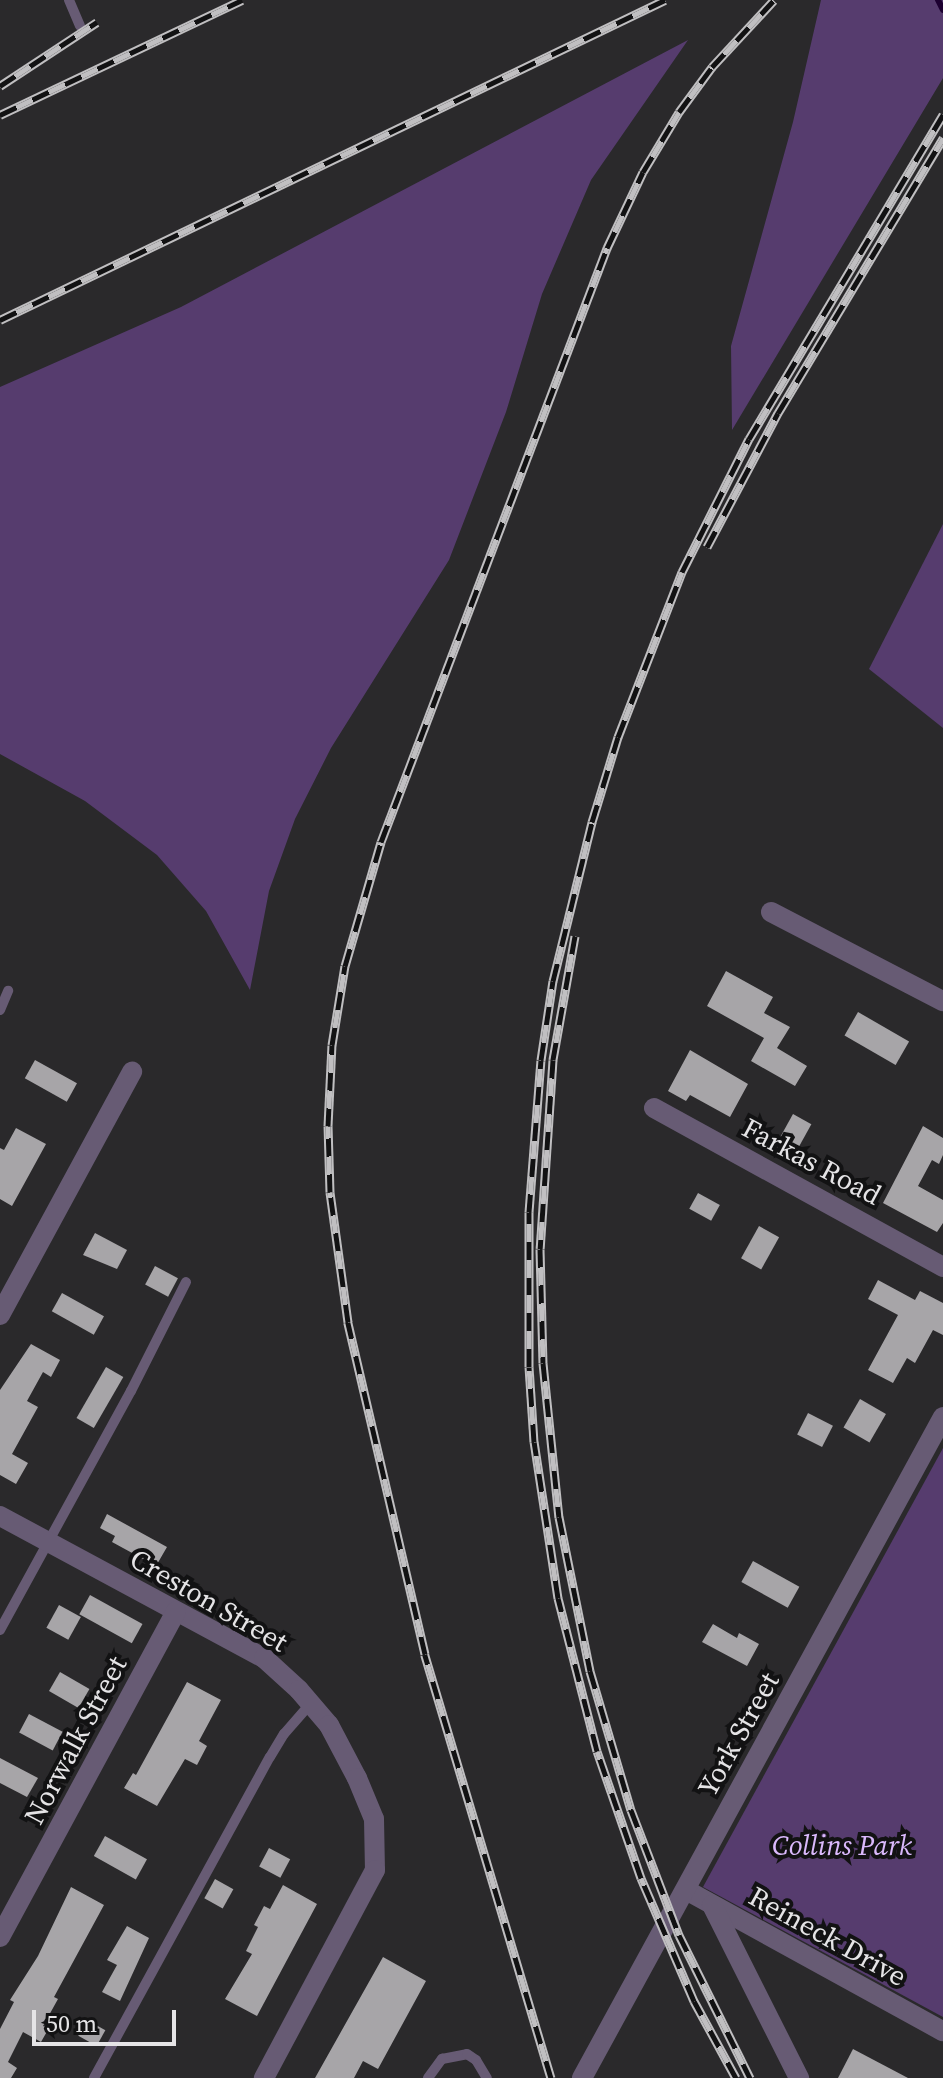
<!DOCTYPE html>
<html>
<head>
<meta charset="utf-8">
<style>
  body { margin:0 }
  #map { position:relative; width:943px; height:2078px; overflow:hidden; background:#2a292b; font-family:"Source Serif 4",serif }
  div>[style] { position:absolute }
  .green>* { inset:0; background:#563c6e }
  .stream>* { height:6px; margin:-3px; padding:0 3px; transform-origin:3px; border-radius:3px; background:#1d0031 }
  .building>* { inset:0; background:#a7a5a8; transform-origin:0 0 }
  .service>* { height:10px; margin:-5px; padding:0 5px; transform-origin:5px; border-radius:5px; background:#675b74 }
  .minor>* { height:20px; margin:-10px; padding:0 10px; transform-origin:10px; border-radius:10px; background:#675b74 }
  .tertiary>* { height:20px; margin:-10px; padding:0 10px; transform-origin:10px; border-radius:10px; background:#675b74 }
  .rail>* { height:9px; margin-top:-4.5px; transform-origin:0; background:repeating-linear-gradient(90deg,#121213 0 18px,#c0bfc1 0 36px); box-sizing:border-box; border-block:2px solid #c0bfc1 }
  span { translate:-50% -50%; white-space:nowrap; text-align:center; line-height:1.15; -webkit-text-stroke:8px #121213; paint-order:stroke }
  .street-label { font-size:28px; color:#e5e4e6 }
  .park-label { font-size:28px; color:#dab9fc; font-style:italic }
  .scale { position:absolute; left:32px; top:2010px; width:144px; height:36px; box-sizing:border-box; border:4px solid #e5e4e6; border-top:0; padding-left:10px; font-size:24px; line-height:28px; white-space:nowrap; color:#e5e4e6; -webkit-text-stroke:6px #121213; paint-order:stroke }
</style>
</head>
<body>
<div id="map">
  <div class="green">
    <i style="clip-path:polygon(821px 0,943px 0,943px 78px,732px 430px,731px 346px,793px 122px)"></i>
    <i style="clip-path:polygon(688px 40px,591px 180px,542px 294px,506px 412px,449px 560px,331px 748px,295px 819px,269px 891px,250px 990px,206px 911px,157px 855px,85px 801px,0 754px,0 387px,181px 307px)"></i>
    <i style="clip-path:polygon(943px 524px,943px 728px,869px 669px)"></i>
    <i style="clip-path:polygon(943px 1448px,943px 2017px,703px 1887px)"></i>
  </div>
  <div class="stream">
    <i style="left:938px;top:0;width:11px;rotate:63deg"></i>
  </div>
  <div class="building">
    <i style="clip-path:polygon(726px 971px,773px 997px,764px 1013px,790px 1027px,777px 1048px,807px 1066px,795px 1086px,751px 1061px,764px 1038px,707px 1006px)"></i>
    <i style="left:858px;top:1012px;width:59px;height:27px;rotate:30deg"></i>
    <i style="clip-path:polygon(690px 1050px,748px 1084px,730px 1117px,690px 1095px,686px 1101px,668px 1091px)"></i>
    <i style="left:35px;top:1060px;width:48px;height:21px;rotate:29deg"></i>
    <i style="left:793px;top:1114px;width:21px;height:32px;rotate:29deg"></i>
    <i style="clip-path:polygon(923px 1126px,943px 1138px,943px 1155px,939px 1164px,932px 1160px,918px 1186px,943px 1200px,943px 1223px,937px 1232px,883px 1203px)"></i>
    <i style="clip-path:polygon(16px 1128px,46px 1144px,12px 1206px,0 1199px,0 1148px,4px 1150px)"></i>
    <i style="left:698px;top:1193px;width:25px;height:18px;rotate:29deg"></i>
    <i style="left:759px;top:1226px;width:23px;height:37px;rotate:29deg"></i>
    <i style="clip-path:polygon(95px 1233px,127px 1250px,117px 1269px,83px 1255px)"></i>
    <i style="left:155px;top:1266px;width:26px;height:21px;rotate:28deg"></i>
    <i style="clip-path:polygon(878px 1280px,915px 1300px,920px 1291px,943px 1303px,943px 1335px,933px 1330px,915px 1363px,907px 1358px,893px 1383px,868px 1370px,898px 1315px,868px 1299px)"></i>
    <i style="left:62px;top:1293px;width:48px;height:21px;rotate:29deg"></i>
    <i style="clip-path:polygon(31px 1344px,60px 1360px,51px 1377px,43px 1372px,27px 1401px,38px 1407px,12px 1454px,28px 1463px,16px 1484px,0 1475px,0 1390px)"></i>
    <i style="left:106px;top:1367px;width:20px;height:59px;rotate:30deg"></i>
    <i style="left:860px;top:1399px;width:30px;height:33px;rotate:30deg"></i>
    <i style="left:808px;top:1413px;width:28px;height:24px;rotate:27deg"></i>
    <i style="clip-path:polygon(107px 1514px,167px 1547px,156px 1566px,112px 1542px,115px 1536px,100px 1528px)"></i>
    <i style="left:753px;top:1561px;width:53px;height:24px;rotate:29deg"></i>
    <i style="left:90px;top:1595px;width:60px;height:22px;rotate:29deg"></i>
    <i style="left:59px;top:1605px;width:25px;height:26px;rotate:29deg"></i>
    <i style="clip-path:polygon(713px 1624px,737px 1638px,739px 1633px,759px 1644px,747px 1666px,702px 1642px)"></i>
    <i style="left:60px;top:1672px;width:34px;height:22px;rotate:30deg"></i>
    <i style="clip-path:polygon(187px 1682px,221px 1700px,199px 1741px,207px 1746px,197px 1765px,185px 1759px,157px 1806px,124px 1788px,133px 1773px,136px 1775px)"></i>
    <i style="left:29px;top:1714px;width:38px;height:21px;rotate:28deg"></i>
    <i style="clip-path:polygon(0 1758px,38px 1778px,27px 1797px,0 1783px)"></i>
    <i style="left:105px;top:1836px;width:48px;height:23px;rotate:29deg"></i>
    <i style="left:269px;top:1848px;width:24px;height:21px;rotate:28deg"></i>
    <i style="left:215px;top:1879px;width:21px;height:22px;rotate:29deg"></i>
    <i style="clip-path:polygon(283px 1885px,317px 1904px,257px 2016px,225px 1999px,252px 1954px,246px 1951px,258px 1927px,254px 1925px,264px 1906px,270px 1909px)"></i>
    <i style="clip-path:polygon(71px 1887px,104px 1905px,54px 1997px,58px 1999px,43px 2026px,49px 2028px,41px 2042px,23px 2032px,8px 2062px,17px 2068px,11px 2078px,0 2078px,0 2029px,14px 2002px,10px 2000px,38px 1956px)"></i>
    <i style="clip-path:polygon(127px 1926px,149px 1938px,120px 2001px,102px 1992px,117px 1965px,107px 1960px)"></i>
    <i style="clip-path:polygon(383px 1957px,426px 1981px,378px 2069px,363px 2061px,354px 2078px,315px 2078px)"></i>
    <i style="left:87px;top:2020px;width:21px;height:18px;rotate:29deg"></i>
    <i style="clip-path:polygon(853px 2049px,908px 2078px,838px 2078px)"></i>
  </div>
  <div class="service">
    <i style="left:69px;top:0;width:28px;rotate:67deg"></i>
    <i style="left:0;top:1010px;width:21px;rotate:-67deg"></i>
    <i style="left:0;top:1630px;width:273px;rotate:-61.3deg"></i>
    <i style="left:131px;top:1391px;width:122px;rotate:-63.2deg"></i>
    <i style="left:94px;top:2078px;width:366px;rotate:-61.3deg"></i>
    <i style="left:270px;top:1757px;width:27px;rotate:-59deg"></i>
    <i style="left:284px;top:1734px;width:41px;rotate:-48.9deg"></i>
    <i style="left:428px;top:2078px;width:24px;rotate:-54deg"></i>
    <i style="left:442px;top:2059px;width:25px;rotate:-11deg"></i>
    <i style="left:467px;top:2054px;width:11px;rotate:34deg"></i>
    <i style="left:476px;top:2060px;width:21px;rotate:59deg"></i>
  </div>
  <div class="minor">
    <i style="left:771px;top:912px;width:194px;rotate:27.4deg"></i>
    <i style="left:654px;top:1108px;width:330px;rotate:28.8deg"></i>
    <i style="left:0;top:1315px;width:277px;rotate:-61.5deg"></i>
    <i style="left:0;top:1516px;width:300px;rotate:28.3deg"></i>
    <i style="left:264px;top:1658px;width:47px;rotate:42.4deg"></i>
    <i style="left:299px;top:1690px;width:46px;rotate:49.4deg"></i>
    <i style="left:329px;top:1725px;width:60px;rotate:62.2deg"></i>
    <i style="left:357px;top:1778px;width:44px;rotate:67.5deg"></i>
    <i style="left:374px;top:1819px;width:51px;rotate:88.9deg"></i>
    <i style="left:375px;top:1870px;width:236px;rotate:118.1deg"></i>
    <i style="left:686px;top:1890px;width:293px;rotate:28.8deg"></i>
    <i style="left:712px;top:1905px;width:194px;rotate:63.3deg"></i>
    <i style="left:0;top:1937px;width:370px;rotate:-61.6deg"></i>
  </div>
  <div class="tertiary">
    <i style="left:582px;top:2078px;width:753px;rotate:-61.36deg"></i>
  </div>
  <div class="rail">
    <i style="left:0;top:86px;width:116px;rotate:-33.4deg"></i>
    <i style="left:0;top:115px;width:268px;rotate:-25.4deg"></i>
    <i style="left:0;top:320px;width:738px;rotate:-25.7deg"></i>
    <i style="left:707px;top:547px;width:152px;rotate:-62.1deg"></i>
    <i style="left:778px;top:413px;width:321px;rotate:-59deg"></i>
    <i style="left:575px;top:936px;width:126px;rotate:100.1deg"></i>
    <i style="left:553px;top:1060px;width:189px;rotate:93.9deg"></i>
    <i style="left:540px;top:1249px;width:114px;rotate:88.5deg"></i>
    <i style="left:543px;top:1363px;width:155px;rotate:84.1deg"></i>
    <i style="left:559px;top:1517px;width:157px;rotate:78.6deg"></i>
    <i style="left:590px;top:1671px;width:145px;rotate:73.6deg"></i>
    <i style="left:631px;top:1810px;width:134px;rotate:69deg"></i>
    <i style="left:679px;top:1935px;width:160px;rotate:63.6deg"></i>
    <i style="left:551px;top:2078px;width:442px;rotate:-106.6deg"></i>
    <i style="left:425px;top:1654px;width:341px;rotate:-103.1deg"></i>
    <i style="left:348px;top:1322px;width:131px;rotate:-97.9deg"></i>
    <i style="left:330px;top:1192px;width:66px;rotate:-91.7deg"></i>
    <i style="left:328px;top:1126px;width:81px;rotate:-87.2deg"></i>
    <i style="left:332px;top:1045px;width:80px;rotate:-80.7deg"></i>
    <i style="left:345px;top:966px;width:129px;rotate:-73.8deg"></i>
    <i style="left:381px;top:842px;width:636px;rotate:-69.17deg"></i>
    <i style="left:607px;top:248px;width:84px;rotate:-64.7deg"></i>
    <i style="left:643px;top:172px;width:70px;rotate:-59deg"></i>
    <i style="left:679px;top:112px;width:56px;rotate:-53.7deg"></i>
    <i style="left:712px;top:67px;width:91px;rotate:-47.2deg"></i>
    <i style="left:736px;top:2078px;width:88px;rotate:-118.6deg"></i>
    <i style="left:694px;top:2001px;width:134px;rotate:-113.3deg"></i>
    <i style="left:641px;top:1878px;width:134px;rotate:-109.1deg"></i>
    <i style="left:597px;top:1751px;width:158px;rotate:-104.3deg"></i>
    <i style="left:558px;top:1598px;width:158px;rotate:-98.7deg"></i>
    <i style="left:534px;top:1442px;width:75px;rotate:-93.8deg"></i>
    <i style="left:529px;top:1367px;width:155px;rotate:-90deg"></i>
    <i style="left:529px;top:1212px;width:152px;rotate:-85.5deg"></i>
    <i style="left:541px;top:1060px;width:80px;rotate:-81.4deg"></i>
    <i style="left:553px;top:981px;width:164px;rotate:-76.2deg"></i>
    <i style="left:592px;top:822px;width:89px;rotate:-73deg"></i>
    <i style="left:618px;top:737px;width:177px;rotate:-68.8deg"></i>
    <i style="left:682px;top:572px;width:149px;rotate:-63.3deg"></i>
    <i style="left:749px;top:439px;width:378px;rotate:-59.1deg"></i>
  </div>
  <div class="street-label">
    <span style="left:812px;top:1161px;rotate:28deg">Farkas Road</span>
    <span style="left:209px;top:1600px;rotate:30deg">Creston Street</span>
    <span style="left:738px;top:1734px;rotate:-61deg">York Street</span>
    <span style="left:75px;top:1740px;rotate:-62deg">Norwalk Street</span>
    <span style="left:828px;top:1936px;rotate:29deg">Reineck Drive</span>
  </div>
  <div class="park-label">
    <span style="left:842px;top:1845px">Collins Park</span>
  </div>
  <div class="scale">50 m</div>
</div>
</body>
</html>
